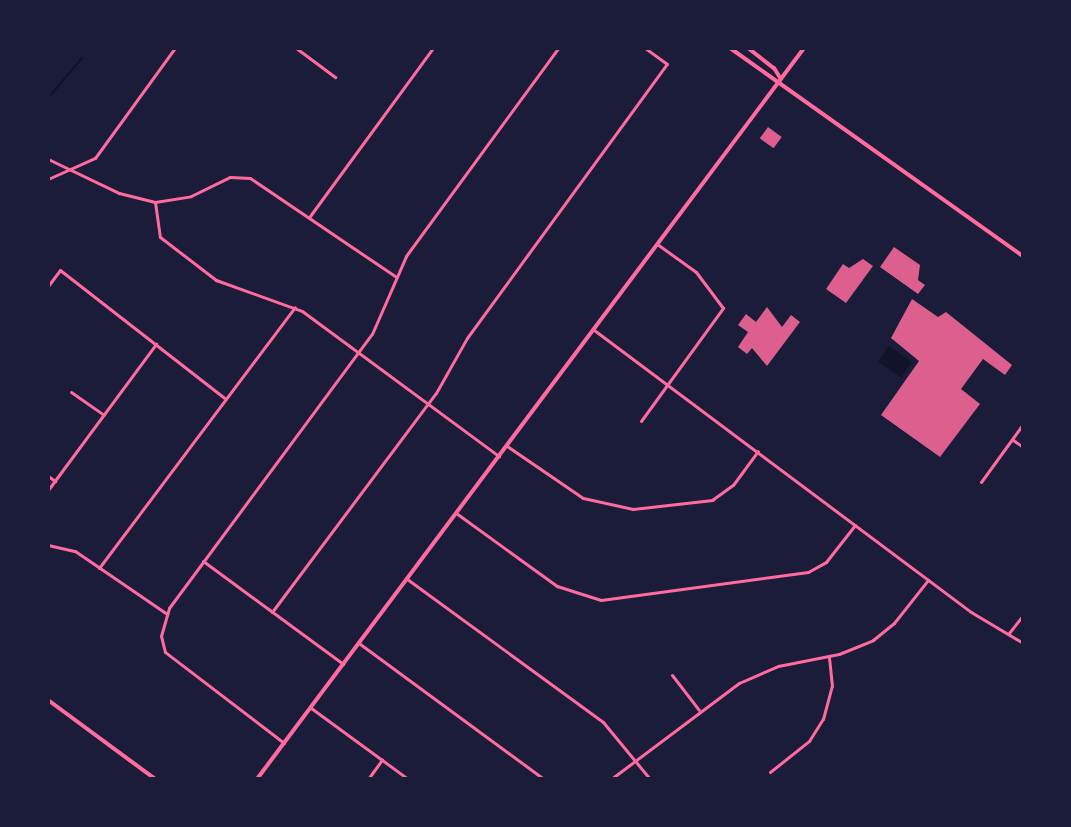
<!DOCTYPE html>
<html>
<head>
<meta charset="utf-8">
<style>
  body { margin:0 }
  #map { position:relative; width:1071px; height:827px; overflow:hidden; background:#1b1b3a; font-family:Inter,sans-serif }
  div>[style] { position:absolute }
  .water>* { inset:0; background:#12122b; transform-origin:0 0 }
  .stream>* { height:2px; margin:-1px; padding:0 1px; transform-origin:1px; border-radius:1px; background:#12122b }
  .building>* { inset:0; background:#dd5f8e; transform-origin:0 0 }
  .minor>* { height:3px; margin:-1.5px; padding:0 1.5px; transform-origin:1.5px; border-radius:1.5px; background:#ff6b9d }
  .secondary>* { height:4px; margin:-2px; padding:0 2px; transform-origin:2px; border-radius:2px; background:#ff6b9d }
  .primary>* { height:4px; margin:-2px; padding:0 2px; transform-origin:2px; border-radius:2px; background:#ff6b9d }
  span { translate:-50% -50%; white-space:nowrap; text-align:center; line-height:1.15; -webkit-text-stroke:7px #1b1b3a; paint-order:stroke }
  .frame { position:absolute; inset:0; border:50px solid #1b1b3a; pointer-events:none }
</style>
</head>
<body>
<div id="map">
  <div class="water">
    <i style="left:889px;top:346px;width:28px;height:19px;rotate:35deg"></i>
  </div>
  <div class="stream">
    <i style="left:48px;top:98px;width:52px;rotate:-49.6deg"></i>
  </div>
  <div class="building">
    <i style="left:768px;top:127px;width:17px;height:14px;rotate:36deg"></i>
    <i style="clip-path:polygon(894px 247px,920px 265px,918px 280px,925px 285px,918px 294px,880px 267px)"></i>
    <i style="clip-path:polygon(863px 259px,873px 266px,846px 303px,826px 289px,843px 264px,849px 268px)"></i>
    <i style="clip-path:polygon(912px 299px,938px 317px,946px 312px,1012px 365px,1005px 375px,983px 359px,961px 389px,980px 404px,940px 457px,881px 415px,919px 361px,891px 338px)"></i>
    <i style="clip-path:polygon(767px 307px,782px 327px,791px 315px,800px 322px,767px 366px,752px 348px,747px 354px,738px 347px,748px 332px,738px 325px,746px 314px,756px 322px)"></i>
  </div>
  <div class="minor">
    <i style="left:296px;top:48px;width:49px;rotate:36.6deg"></i>
    <i style="left:48px;top:159px;width:79px;rotate:25.6deg"></i>
    <i style="left:119px;top:193px;width:37px;rotate:14deg"></i>
    <i style="left:155px;top:202px;width:36px;rotate:-9deg"></i>
    <i style="left:191px;top:196px;width:43px;rotate:-26deg"></i>
    <i style="left:230px;top:177px;width:20px;rotate:3deg"></i>
    <i style="left:250px;top:178px;width:175px;rotate:34.1deg"></i>
    <i style="left:48px;top:179px;width:51px;rotate:-24.1deg"></i>
    <i style="left:95px;top:158px;width:136px;rotate:-54deg"></i>
    <i style="left:155px;top:202px;width:35px;rotate:82deg"></i>
    <i style="left:160px;top:237px;width:71px;rotate:37.5deg"></i>
    <i style="left:216px;top:280px;width:91px;rotate:19.8deg"></i>
    <i style="left:302px;top:311px;width:245px;rotate:36.4deg"></i>
    <i style="left:310px;top:216px;width:208px;rotate:-53.8deg"></i>
    <i style="left:48px;top:286px;width:20px;rotate:-53deg"></i>
    <i style="left:60px;top:270px;width:210px;rotate:37.9deg"></i>
    <i style="left:594px;top:330px;width:471px;rotate:36.8deg"></i>
    <i style="left:971px;top:612px;width:61px;rotate:30.8deg"></i>
    <i style="left:71px;top:392px;width:40px;rotate:34.9deg"></i>
    <i style="left:641px;top:421px;width:140px;rotate:-54deg"></i>
    <i style="left:723px;top:308px;width:45px;rotate:-126.9deg"></i>
    <i style="left:696px;top:272px;width:48px;rotate:-144.3deg"></i>
    <i style="left:1013px;top:440px;width:12px;rotate:35deg"></i>
    <i style="left:507px;top:446px;width:92px;rotate:34.4deg"></i>
    <i style="left:583px;top:498px;width:51px;rotate:12.4deg"></i>
    <i style="left:633px;top:509px;width:80px;rotate:-6.5deg"></i>
    <i style="left:712px;top:500px;width:26px;rotate:-36deg"></i>
    <i style="left:733px;top:485px;width:42px;rotate:-53.7deg"></i>
    <i style="left:48px;top:476px;width:9px;rotate:36deg"></i>
    <i style="left:981px;top:482px;width:72px;rotate:-54.1deg"></i>
    <i style="left:48px;top:490px;width:182px;rotate:-53.5deg"></i>
    <i style="left:456px;top:513px;width:125px;rotate:35.9deg"></i>
    <i style="left:557px;top:586px;width:46px;rotate:17.7deg"></i>
    <i style="left:601px;top:600px;width:209px;rotate:-7.7deg"></i>
    <i style="left:808px;top:572px;width:21px;rotate:-29deg"></i>
    <i style="left:826px;top:562px;width:47px;rotate:-51.9deg"></i>
    <i style="left:48px;top:545px;width:28px;rotate:13deg"></i>
    <i style="left:75px;top:551px;width:112px;rotate:34.4deg"></i>
    <i style="left:203px;top:561px;width:174px;rotate:36.3deg"></i>
    <i style="left:99px;top:568px;width:326px;rotate:-53.1deg"></i>
    <i style="left:407px;top:579px;width:243px;rotate:36.1deg"></i>
    <i style="left:603px;top:722px;width:74px;rotate:50.5deg"></i>
    <i style="left:272px;top:612px;width:274px;rotate:-53.2deg"></i>
    <i style="left:436px;top:393px;width:63px;rotate:-60.6deg"></i>
    <i style="left:467px;top:338px;width:339px;rotate:-53.9deg"></i>
    <i style="left:667px;top:64px;width:27px;rotate:-144deg"></i>
    <i style="left:1009px;top:633px;width:23px;rotate:-52deg"></i>
    <i style="left:360px;top:644px;width:228px;rotate:36.3deg"></i>
    <i style="left:672px;top:675px;width:44px;rotate:52.4deg"></i>
    <i style="left:311px;top:708px;width:120px;rotate:36.2deg"></i>
    <i style="left:284px;top:743px;width:150px;rotate:-142.6deg"></i>
    <i style="left:165px;top:652px;width:16px;rotate:-104deg"></i>
    <i style="left:161px;top:636px;width:29px;rotate:-74deg"></i>
    <i style="left:169px;top:608px;width:341px;rotate:-53.5deg"></i>
    <i style="left:372px;top:334px;width:85px;rotate:-66.4deg"></i>
    <i style="left:406px;top:256px;width:258px;rotate:-53.8deg"></i>
    <i style="left:770px;top:772px;width:50px;rotate:-38.5deg"></i>
    <i style="left:809px;top:741px;width:26px;rotate:-58deg"></i>
    <i style="left:823px;top:719px;width:34px;rotate:-75deg"></i>
    <i style="left:832px;top:686px;width:29px;rotate:-96deg"></i>
    <i style="left:368px;top:779px;width:24px;rotate:-54deg"></i>
    <i style="left:611px;top:779px;width:160px;rotate:-36.9deg"></i>
    <i style="left:739px;top:683px;width:43px;rotate:-23.6deg"></i>
    <i style="left:778px;top:666px;width:62px;rotate:-11.1deg"></i>
    <i style="left:839px;top:654px;width:37px;rotate:-22deg"></i>
    <i style="left:873px;top:640px;width:27px;rotate:-39deg"></i>
    <i style="left:894px;top:623px;width:55px;rotate:-51.7deg"></i>
  </div>
  <div class="secondary">
    <i style="left:48px;top:700px;width:133px;rotate:36.4deg"></i>
    <i style="left:257px;top:779px;width:913px;rotate:-53.19deg"></i>
  </div>
  <div class="primary">
    <i style="left:730px;top:48px;width:359px;rotate:35.4deg"></i>
    <i style="left:748px;top:48px;width:33px;rotate:38deg"></i>
    <i style="left:774px;top:68px;width:13px;rotate:58deg"></i>
  </div>
  <div class="frame"></div>
</div>
</body>
</html>
